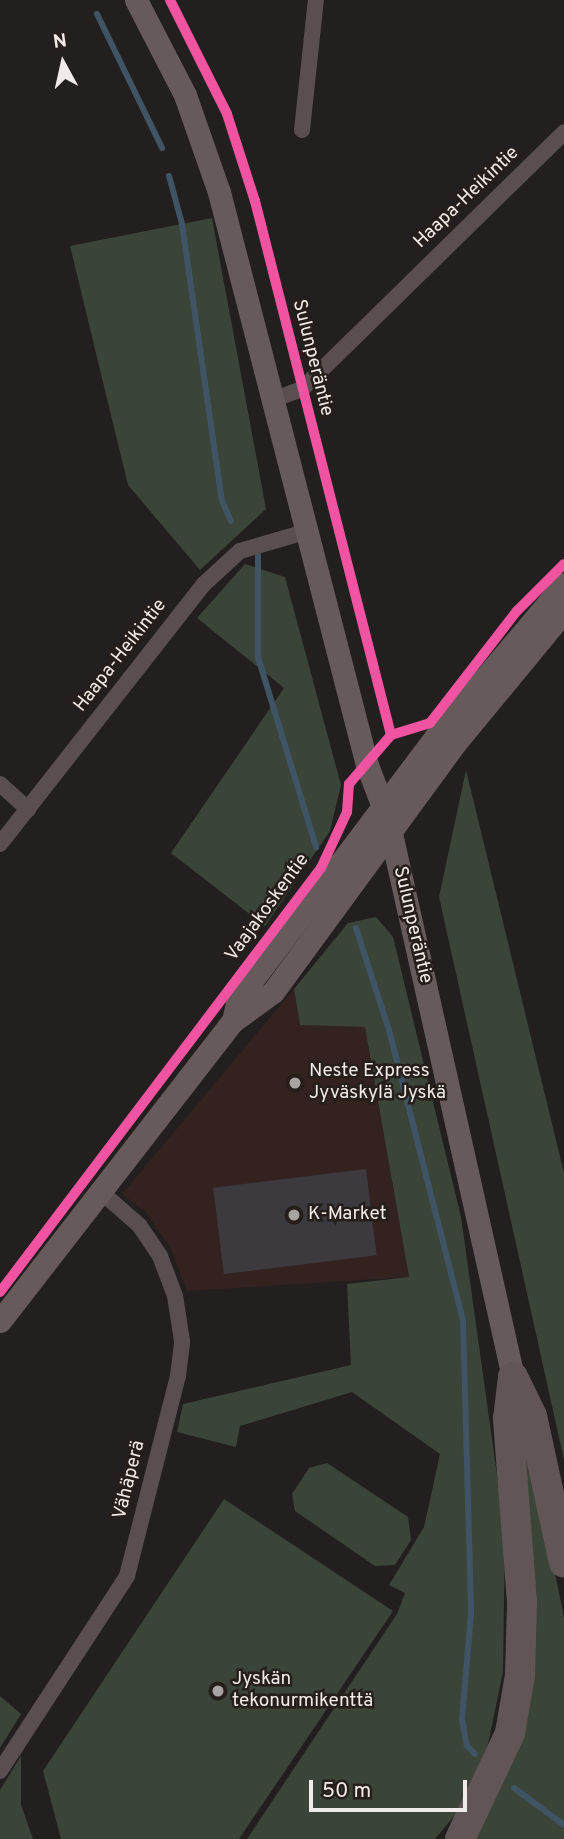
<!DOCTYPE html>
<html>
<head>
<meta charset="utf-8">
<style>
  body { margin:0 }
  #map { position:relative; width:564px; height:1839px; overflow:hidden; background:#231f1e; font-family:Overpass,sans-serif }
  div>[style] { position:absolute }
  .commercial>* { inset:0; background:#33221f }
  .green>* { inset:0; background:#3b4438 }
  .stream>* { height:6px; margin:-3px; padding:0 3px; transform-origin:3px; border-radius:3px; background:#3f5464 }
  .building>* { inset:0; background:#3c3a3e; transform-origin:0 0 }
  .street>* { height:16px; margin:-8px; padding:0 8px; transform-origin:8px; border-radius:8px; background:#594f50 }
  .secondary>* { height:23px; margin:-11.5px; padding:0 11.5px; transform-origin:11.5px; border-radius:11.5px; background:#675a5b }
  .highway>* { height:30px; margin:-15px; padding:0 15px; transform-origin:15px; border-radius:15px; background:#625555 }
  .cycleway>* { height:10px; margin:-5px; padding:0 5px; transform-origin:5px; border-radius:5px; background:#f153a3 }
  .dots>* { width:19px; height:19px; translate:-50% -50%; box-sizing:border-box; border:4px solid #261e1b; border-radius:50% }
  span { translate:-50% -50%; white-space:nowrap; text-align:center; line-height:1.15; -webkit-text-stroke:5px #261e1b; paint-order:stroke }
  .street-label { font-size:19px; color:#f0ebe8 }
  .poi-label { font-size:19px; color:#f0ebe8 }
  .left { translate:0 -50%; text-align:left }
  .north { position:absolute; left:28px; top:28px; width:70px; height:70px; -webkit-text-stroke:5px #261e1b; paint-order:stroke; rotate:352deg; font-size:19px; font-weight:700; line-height:28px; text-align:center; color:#f0ebe8 }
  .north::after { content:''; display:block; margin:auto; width:24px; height:32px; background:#f0ebe8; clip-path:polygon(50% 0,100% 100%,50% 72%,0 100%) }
  .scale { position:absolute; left:309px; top:1780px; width:158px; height:32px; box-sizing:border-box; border:4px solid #f0ebe8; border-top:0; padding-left:9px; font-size:21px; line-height:24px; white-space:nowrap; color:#f0ebe8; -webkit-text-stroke:5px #261e1b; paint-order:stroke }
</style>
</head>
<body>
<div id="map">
  <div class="commercial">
    <i style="clip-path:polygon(294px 989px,301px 1025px,365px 1027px,409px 1277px,187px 1291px,171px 1249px,146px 1212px,122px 1194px)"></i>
  </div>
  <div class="green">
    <i style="clip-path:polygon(212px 218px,266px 509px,200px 570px,128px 485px,70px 246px)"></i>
    <i style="clip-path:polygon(245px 564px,285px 577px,341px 785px,330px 831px,265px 926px,171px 853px,284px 688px,197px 618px)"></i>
    <i style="clip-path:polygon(466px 770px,564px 1173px,564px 1460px,439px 897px)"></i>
    <i style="clip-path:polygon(376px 917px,393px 937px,461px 1217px,505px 1532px,503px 1672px,488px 1744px,460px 1809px,435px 1839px,247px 1839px,397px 1614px,405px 1593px,389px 1585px,424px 1527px,440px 1454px,352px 1392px,240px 1426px,236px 1447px,177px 1432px,183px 1404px,351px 1365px,347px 1284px,409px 1277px,365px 1027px,300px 1025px,294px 989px,348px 923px)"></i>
    <i style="clip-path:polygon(523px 1419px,564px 1617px,564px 1839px,472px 1839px,520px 1737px)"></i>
    <i style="clip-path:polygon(327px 1463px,408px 1517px,411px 1540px,395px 1565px,375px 1566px,295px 1511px,292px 1494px,309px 1468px)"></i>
    <i style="clip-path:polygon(224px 1499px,393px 1611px,239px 1839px,61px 1839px,43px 1771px)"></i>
    <i style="clip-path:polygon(0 1696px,21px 1714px,0 1748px)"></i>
    <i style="clip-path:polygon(21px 1756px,21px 1805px,33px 1839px,0 1839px,0 1790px)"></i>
  </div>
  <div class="stream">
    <i style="left:97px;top:14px;width:149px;rotate:64.1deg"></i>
    <i style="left:169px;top:176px;width:50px;rotate:74.8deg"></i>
    <i style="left:182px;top:224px;width:280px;rotate:81.8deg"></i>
    <i style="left:222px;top:501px;width:22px;rotate:66deg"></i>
    <i style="left:258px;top:555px;width:102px;rotate:90deg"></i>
    <i style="left:258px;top:657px;width:199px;rotate:73deg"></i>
    <i style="left:356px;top:928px;width:107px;rotate:72.1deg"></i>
    <i style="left:389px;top:1030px;width:300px;rotate:75.7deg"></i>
    <i style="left:463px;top:1321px;width:293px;rotate:88.4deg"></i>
    <i style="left:471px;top:1614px;width:105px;rotate:94.9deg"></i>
    <i style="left:462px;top:1719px;width:27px;rotate:80deg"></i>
    <i style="left:467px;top:1746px;width:11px;rotate:45deg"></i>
    <i style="left:514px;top:1788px;width:62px;rotate:36.5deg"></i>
  </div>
  <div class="building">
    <i style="left:366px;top:1169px;width:87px;height:154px;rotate:83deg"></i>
  </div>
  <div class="street">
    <i style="left:302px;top:130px;width:131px;rotate:-83.9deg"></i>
    <i style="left:272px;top:400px;width:32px;rotate:-20deg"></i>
    <i style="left:302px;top:389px;width:367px;rotate:-44.4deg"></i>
    <i style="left:0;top:784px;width:38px;rotate:42deg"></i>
    <i style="left:0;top:844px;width:330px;rotate:-51.9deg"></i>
    <i style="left:204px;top:584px;width:49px;rotate:-42.5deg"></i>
    <i style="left:240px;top:551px;width:68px;rotate:-16.3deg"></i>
    <i style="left:0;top:1771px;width:233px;rotate:-56.9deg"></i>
    <i style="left:127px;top:1576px;width:206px;rotate:-75.7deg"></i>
    <i style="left:178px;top:1376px;width:35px;rotate:-83deg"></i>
    <i style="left:182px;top:1341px;width:46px;rotate:-98.8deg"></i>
    <i style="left:175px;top:1296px;width:43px;rotate:-110.6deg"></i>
    <i style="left:160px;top:1256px;width:36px;rotate:-124deg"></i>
    <i style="left:140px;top:1226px;width:55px;rotate:-138.7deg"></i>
  </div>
  <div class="secondary">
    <i style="left:136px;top:0;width:107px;rotate:62.7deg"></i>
    <i style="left:185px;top:95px;width:103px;rotate:70.7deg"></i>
    <i style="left:219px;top:192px;width:592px;rotate:75.52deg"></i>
    <i style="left:367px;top:765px;width:59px;rotate:69.1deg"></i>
    <i style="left:388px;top:820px;width:571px;rotate:77.35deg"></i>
    <i style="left:233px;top:1021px;width:49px;rotate:-35.9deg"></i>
    <i style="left:273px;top:992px;width:303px;rotate:-53.8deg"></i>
    <i style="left:452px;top:747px;width:176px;rotate:-50.5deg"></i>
    <i style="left:0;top:1321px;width:380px;rotate:-52.2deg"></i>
    <i style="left:233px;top:1021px;width:23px;rotate:-77deg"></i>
    <i style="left:238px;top:999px;width:331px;rotate:-53deg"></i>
    <i style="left:437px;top:735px;width:197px;rotate:-49.9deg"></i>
  </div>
  <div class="highway">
    <i style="left:513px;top:1377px;width:43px;rotate:64deg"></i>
    <i style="left:532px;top:1416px;width:150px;rotate:77.7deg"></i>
    <i style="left:460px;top:1839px;width:117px;rotate:-64.7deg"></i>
    <i style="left:510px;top:1733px;width:59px;rotate:-80.2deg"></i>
    <i style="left:520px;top:1675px;width:73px;rotate:-88.4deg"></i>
    <i style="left:522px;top:1602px;width:184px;rotate:-94.4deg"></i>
    <i style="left:508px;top:1419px;width:42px;rotate:-83.2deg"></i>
  </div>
  <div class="cycleway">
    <i style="left:170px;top:0;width:127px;rotate:63.4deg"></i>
    <i style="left:227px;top:114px;width:91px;rotate:72.2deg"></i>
    <i style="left:255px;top:201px;width:551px;rotate:75.71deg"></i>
    <i style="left:0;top:1292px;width:532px;rotate:-52.87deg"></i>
    <i style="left:321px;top:868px;width:62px;rotate:-65.1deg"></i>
    <i style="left:347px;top:812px;width:28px;rotate:-86deg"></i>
    <i style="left:349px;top:784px;width:65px;rotate:-49.4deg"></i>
    <i style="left:391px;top:735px;width:41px;rotate:-17.1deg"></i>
    <i style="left:430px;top:723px;width:142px;rotate:-52.2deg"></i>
    <i style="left:517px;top:611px;width:66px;rotate:-45deg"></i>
  </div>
  <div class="dots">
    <i style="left:295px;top:1083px;background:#a8a4a1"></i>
    <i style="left:294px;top:1215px;background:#a8a4a1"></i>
    <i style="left:218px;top:1691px;background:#a8a4a1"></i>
  </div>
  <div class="street-label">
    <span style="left:467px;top:198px;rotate:-44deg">Haapa-Heikintie</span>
    <span style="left:312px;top:358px;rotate:76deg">Sulunperäntie</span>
    <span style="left:121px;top:656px;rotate:-52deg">Haapa-Heikintie</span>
    <span style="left:268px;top:908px;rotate:-54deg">Vaajakoskentie</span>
    <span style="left:412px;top:925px;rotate:77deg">Sulunperäntie</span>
    <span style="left:130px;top:1480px;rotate:-76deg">Vähäperä</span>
  </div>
  <div class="poi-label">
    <span class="left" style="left:309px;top:1083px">Neste Express<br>Jyväskylä Jyskä</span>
    <span class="left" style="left:308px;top:1215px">K-Market</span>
    <span class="left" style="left:232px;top:1691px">Jyskän<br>tekonurmikenttä</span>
  </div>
  <div class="north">N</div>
  <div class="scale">50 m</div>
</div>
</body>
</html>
